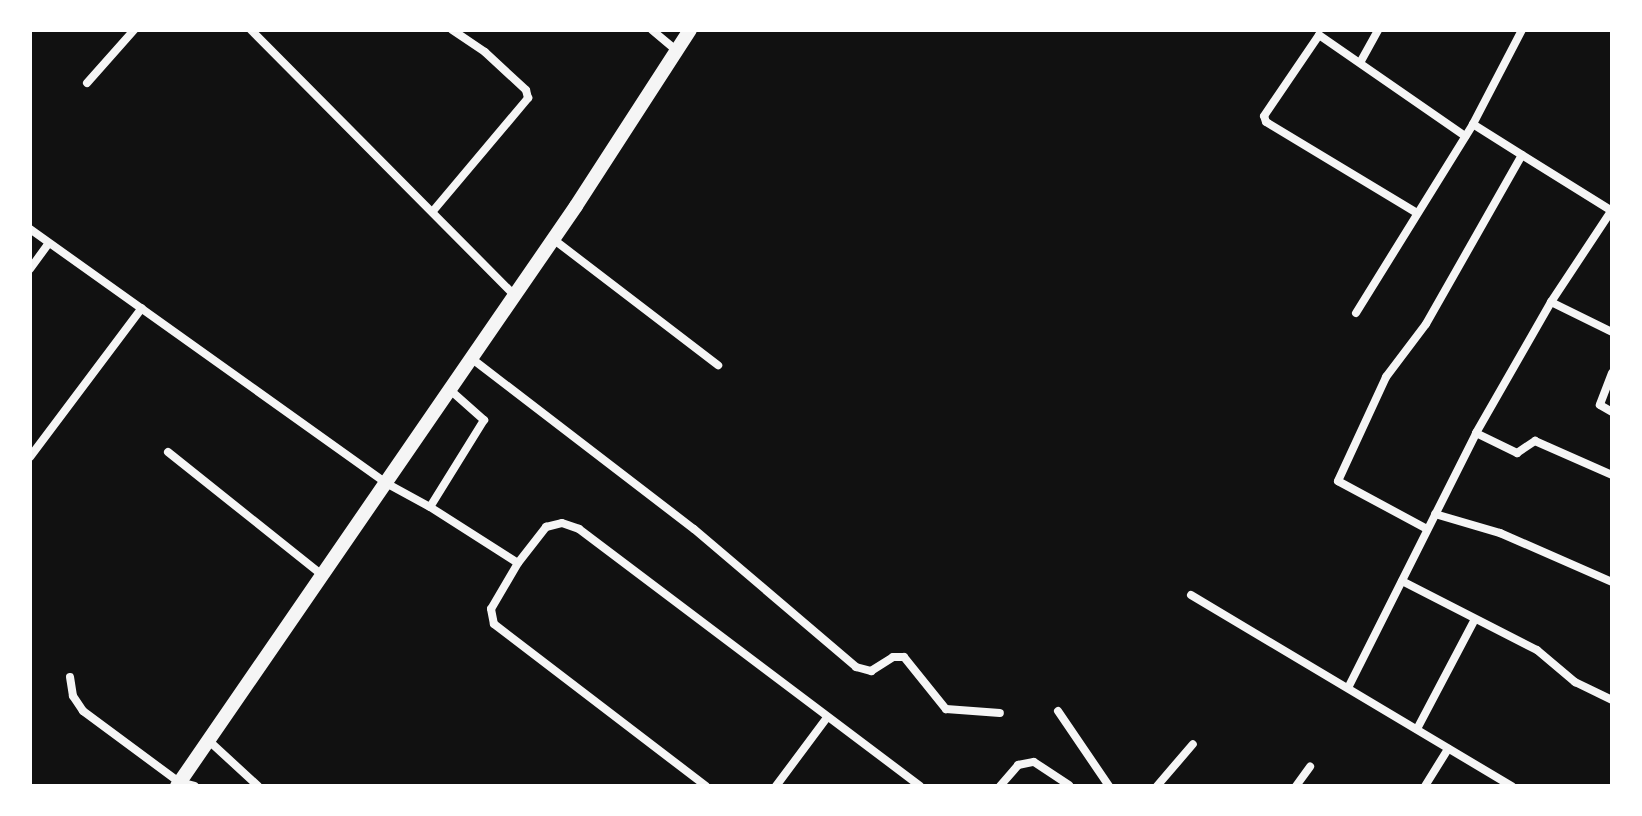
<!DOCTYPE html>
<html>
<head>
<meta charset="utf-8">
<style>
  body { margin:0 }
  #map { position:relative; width:1642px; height:816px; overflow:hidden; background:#111; font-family:Cabin,sans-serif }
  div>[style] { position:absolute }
  .minor>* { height:8px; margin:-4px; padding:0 4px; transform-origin:4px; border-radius:4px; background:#f5f5f5 }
  .tertiary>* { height:14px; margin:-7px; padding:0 7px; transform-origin:7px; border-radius:7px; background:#f5f5f5 }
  span { translate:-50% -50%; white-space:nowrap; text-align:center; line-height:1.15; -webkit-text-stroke:8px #fff; paint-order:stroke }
  .frame { position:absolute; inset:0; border:32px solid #fff; pointer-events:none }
</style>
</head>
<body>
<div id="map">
  <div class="minor">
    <i style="left:251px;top:30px;width:373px;rotate:45.2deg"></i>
    <i style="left:652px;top:30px;width:31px;rotate:40deg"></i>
    <i style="left:1361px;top:61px;width:35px;rotate:-61deg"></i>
    <i style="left:87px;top:83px;width:71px;rotate:-48.4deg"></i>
    <i style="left:1522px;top:155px;width:58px;rotate:-147.7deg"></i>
    <i style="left:1473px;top:124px;width:106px;rotate:-62.5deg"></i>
    <i style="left:433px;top:211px;width:148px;rotate:-49.9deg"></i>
    <i style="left:528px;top:98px;width:8px;rotate:-104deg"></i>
    <i style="left:526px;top:90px;width:56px;rotate:-137.2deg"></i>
    <i style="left:485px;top:52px;width:40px;rotate:-146deg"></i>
    <i style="left:1417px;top:213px;width:176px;rotate:-148.9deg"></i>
    <i style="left:1266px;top:122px;width:6px;rotate:-108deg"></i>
    <i style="left:1264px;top:116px;width:98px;rotate:-55.8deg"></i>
    <i style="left:1319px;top:35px;width:178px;rotate:34.7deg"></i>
    <i style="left:30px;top:229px;width:437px;rotate:35.5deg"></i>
    <i style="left:386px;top:483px;width:50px;rotate:28.6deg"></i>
    <i style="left:553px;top:239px;width:208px;rotate:37.4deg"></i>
    <i style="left:30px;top:269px;width:32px;rotate:-54deg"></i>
    <i style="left:1551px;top:302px;width:68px;rotate:26.2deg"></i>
    <i style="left:1356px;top:313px;width:222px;rotate:-58.2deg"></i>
    <i style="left:471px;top:358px;width:281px;rotate:37.5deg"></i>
    <i style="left:694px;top:529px;width:213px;rotate:40.4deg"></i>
    <i style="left:856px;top:667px;width:16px;rotate:15deg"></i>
    <i style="left:871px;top:671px;width:26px;rotate:-32deg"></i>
    <i style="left:893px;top:657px;width:11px"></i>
    <i style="left:904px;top:657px;width:67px;rotate:51.1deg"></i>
    <i style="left:946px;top:709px;width:54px;rotate:4.2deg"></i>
    <i style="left:1612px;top:373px;width:34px;rotate:111deg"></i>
    <i style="left:1600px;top:405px;width:14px;rotate:30deg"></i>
    <i style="left:449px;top:389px;width:47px;rotate:41.5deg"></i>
    <i style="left:484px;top:420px;width:102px;rotate:121.8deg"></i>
    <i style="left:430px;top:507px;width:104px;rotate:32.5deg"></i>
    <i style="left:518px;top:563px;width:53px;rotate:120.4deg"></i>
    <i style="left:491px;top:609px;width:15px;rotate:79deg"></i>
    <i style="left:494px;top:624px;width:267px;rotate:37.4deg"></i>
    <i style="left:1476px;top:433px;width:46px;rotate:26deg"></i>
    <i style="left:1517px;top:453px;width:22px;rotate:-34deg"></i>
    <i style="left:1535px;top:441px;width:84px;rotate:23.8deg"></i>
    <i style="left:168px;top:452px;width:197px;rotate:38.6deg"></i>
    <i style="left:30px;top:457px;width:186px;rotate:-53.1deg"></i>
    <i style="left:1435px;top:514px;width:68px;rotate:16.3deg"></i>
    <i style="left:1500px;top:533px;width:122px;rotate:23.6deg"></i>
    <i style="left:1427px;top:529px;width:101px;rotate:-151.7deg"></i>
    <i style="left:1338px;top:481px;width:115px;rotate:-65.2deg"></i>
    <i style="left:1386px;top:377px;width:66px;rotate:-53deg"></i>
    <i style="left:1426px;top:324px;width:194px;rotate:-60.4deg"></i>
    <i style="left:1522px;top:155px;width:106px;rotate:31.9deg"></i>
    <i style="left:518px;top:563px;width:46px;rotate:-52.1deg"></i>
    <i style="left:546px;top:527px;width:16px;rotate:-14deg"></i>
    <i style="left:562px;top:523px;width:18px;rotate:19deg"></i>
    <i style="left:579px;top:529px;width:427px;rotate:37deg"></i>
    <i style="left:1402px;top:581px;width:152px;rotate:27.1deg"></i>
    <i style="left:1537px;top:650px;width:50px;rotate:40.1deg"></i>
    <i style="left:1575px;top:682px;width:41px;rotate:25.9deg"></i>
    <i style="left:1191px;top:595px;width:374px;rotate:30.8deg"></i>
    <i style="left:70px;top:677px;width:19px;rotate:81deg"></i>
    <i style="left:73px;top:696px;width:18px;rotate:56deg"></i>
    <i style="left:83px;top:711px;width:119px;rotate:36.5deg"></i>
    <i style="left:179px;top:782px;width:16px;rotate:14deg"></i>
    <i style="left:1349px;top:686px;width:283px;rotate:-63.3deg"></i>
    <i style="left:1476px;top:433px;width:151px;rotate:-60.2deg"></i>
    <i style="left:1551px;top:302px;width:110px;rotate:-56.5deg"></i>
    <i style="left:1058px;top:711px;width:91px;rotate:55.8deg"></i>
    <i style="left:1417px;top:729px;width:122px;rotate:-62.2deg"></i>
    <i style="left:208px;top:740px;width:68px;rotate:42.6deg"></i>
    <i style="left:776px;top:786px;width:84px;rotate:-53.3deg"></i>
    <i style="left:1000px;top:786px;width:28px;rotate:-49deg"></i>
    <i style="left:1018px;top:765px;width:16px;rotate:-11deg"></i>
    <i style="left:1034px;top:762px;width:42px;rotate:33.3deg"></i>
    <i style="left:1157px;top:786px;width:55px;rotate:-49.4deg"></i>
    <i style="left:1296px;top:786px;width:24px;rotate:-54deg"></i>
    <i style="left:1425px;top:786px;width:44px;rotate:-58.1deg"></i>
  </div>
  <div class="tertiary">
    <i style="left:177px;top:786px;width:704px;rotate:-55.47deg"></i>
    <i style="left:576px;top:206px;width:210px;rotate:-57.1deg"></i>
  </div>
  <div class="frame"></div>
</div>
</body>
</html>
